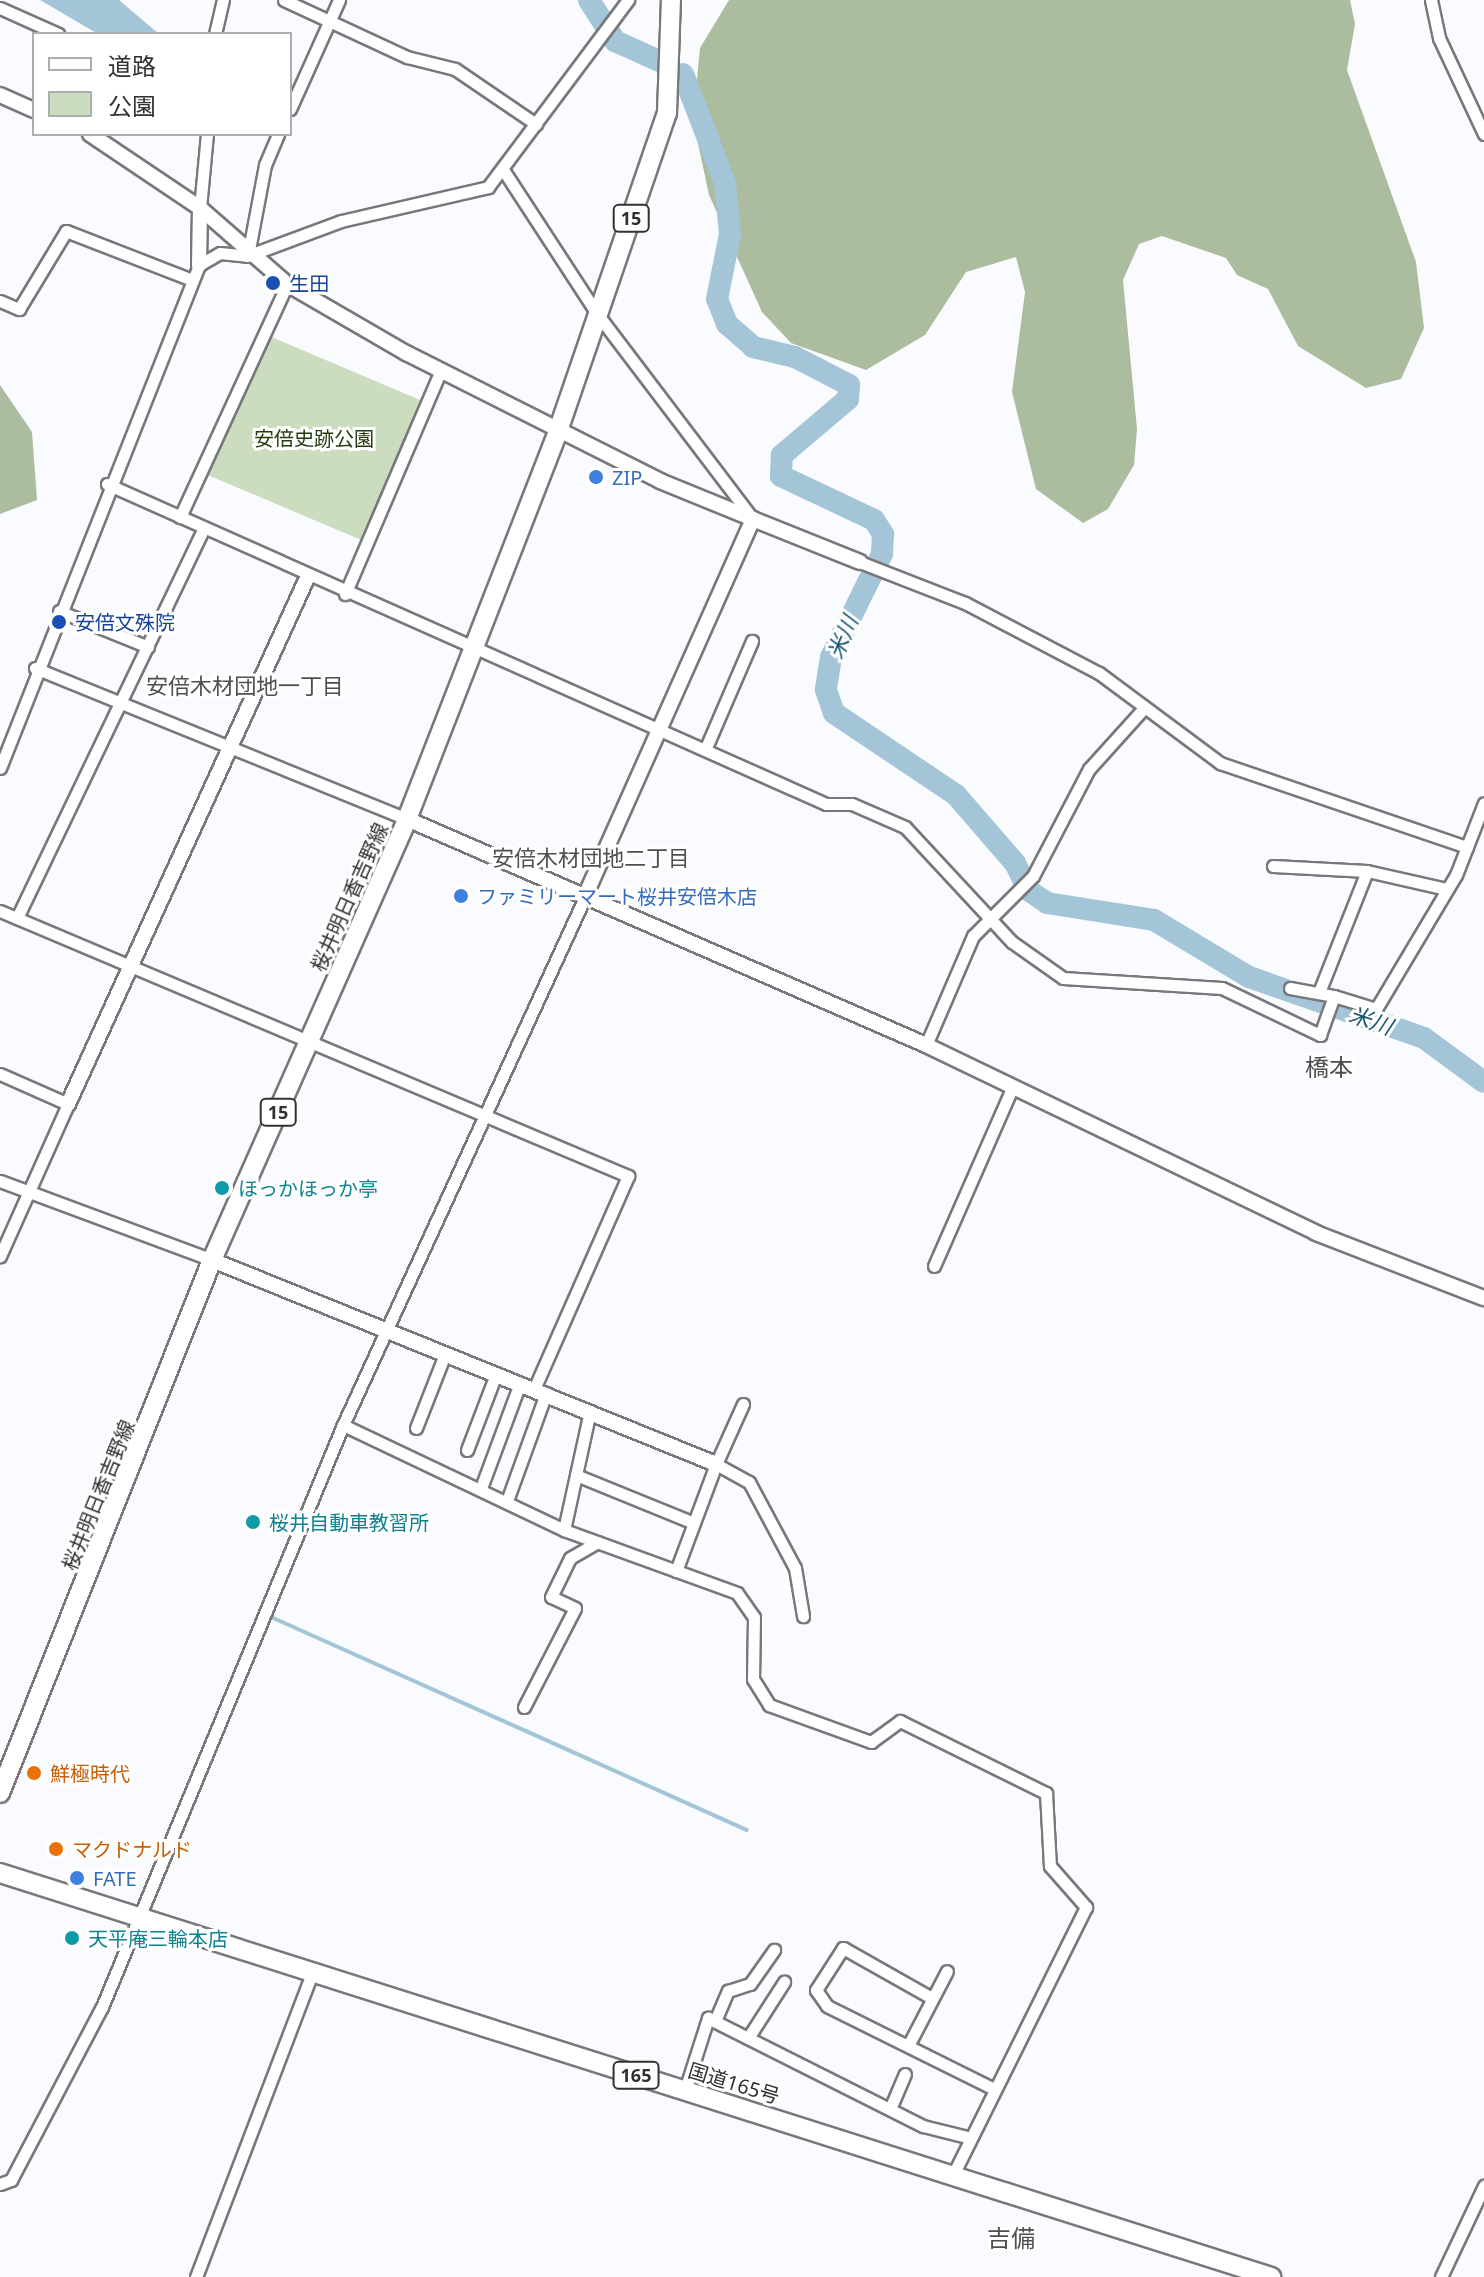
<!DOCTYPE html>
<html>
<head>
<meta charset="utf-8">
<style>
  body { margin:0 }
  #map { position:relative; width:1484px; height:2277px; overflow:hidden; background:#fafbfe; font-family:"Noto Sans","Noto Sans JP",sans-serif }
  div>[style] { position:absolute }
  .green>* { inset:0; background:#cbdcbf; transform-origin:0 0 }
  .forest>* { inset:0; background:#abbc9f }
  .water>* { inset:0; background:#a3c5d7 }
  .stream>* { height:4px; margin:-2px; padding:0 2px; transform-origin:2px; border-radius:2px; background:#a3c5d7 }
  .river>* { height:22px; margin:-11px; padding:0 11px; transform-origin:11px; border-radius:11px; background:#a3c5d7 }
  .roads { filter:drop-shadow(2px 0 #78787c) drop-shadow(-2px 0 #78787c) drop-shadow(0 2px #78787c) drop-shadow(0 -2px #78787c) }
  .minor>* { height:11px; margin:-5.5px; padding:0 5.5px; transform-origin:5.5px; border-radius:5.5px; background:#fff }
  .tertiary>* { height:14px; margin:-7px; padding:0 7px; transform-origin:7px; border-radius:7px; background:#fff }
  .primary>* { height:18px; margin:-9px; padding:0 9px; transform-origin:9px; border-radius:9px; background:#fff }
  .trunk>* { height:18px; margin:-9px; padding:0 9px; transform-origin:9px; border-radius:9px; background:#fff }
  .dots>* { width:22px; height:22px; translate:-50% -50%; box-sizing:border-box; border:4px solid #fff; border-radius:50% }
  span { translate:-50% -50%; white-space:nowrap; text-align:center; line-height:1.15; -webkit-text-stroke:6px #fff; paint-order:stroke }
  .shield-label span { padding:2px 6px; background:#fff; border:2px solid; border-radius:6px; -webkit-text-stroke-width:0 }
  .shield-label { font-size:18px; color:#313132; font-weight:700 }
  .transit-label { font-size:20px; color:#164399 }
  .left { translate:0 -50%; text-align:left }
  .park-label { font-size:20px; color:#263d11 }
  .shop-label { font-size:20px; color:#366cbe }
  .street-label { font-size:20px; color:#313132 }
  .culture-label { font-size:20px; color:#0d838f }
  .food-label { font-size:20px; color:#c56008 }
  .water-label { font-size:22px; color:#195772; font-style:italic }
  .neighbourhood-label { font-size:22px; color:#4f4f52 }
  .quarter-label { font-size:24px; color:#4f4f52 }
  .legend { position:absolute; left:32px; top:32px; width:260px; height:104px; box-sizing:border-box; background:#fff; border:2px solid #adadad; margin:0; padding:10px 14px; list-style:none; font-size:24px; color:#313132 }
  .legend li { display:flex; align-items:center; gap:16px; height:40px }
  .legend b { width:40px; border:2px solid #adadad }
</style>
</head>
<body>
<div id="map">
  <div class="green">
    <i style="left:267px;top:335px;width:172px;height:152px;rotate:23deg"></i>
  </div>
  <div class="forest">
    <i style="clip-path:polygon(729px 0,1350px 0,1355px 24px,1347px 70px,1416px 262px,1424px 328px,1401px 379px,1366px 388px,1298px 346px,1268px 289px,1237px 275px,1226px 258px,1162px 236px,1139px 244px,1123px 280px,1137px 429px,1134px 465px,1108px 509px,1083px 523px,1036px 489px,1012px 392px,1025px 292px,1016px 257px,966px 272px,925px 335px,866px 370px,791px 343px,762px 312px,709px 195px,693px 120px,700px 48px)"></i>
    <i style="clip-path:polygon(0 385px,32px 432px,37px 500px,0 514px)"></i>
  </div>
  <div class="water">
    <i style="clip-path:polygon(40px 0,119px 0,159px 34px,98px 34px)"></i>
  </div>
  <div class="stream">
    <i style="left:271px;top:1617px;width:521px;rotate:24.11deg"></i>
  </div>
  <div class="river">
    <i style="left:589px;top:0;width:49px;rotate:57.6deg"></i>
    <i style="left:615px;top:41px;width:48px;rotate:24.4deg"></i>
    <i style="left:683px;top:74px;width:117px;rotate:68.9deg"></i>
    <i style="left:725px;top:183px;width:51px;rotate:84.4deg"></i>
    <i style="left:730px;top:234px;width:66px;rotate:101.3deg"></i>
    <i style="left:717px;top:299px;width:27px;rotate:68deg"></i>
    <i style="left:727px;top:324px;width:35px;rotate:41deg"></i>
    <i style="left:753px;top:347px;width:43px;rotate:13.4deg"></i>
    <i style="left:795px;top:357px;width:61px;rotate:27.4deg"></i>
    <i style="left:849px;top:385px;width:14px;rotate:94deg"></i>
    <i style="left:848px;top:399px;width:87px;rotate:139.7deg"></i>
    <i style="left:782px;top:455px;width:21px;rotate:93deg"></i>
    <i style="left:781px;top:476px;width:103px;rotate:25.3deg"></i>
    <i style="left:874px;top:520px;width:17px;rotate:57deg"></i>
    <i style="left:883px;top:534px;width:20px;rotate:93deg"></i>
    <i style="left:882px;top:554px;width:115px;rotate:116.3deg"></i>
    <i style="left:831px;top:657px;width:33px;rotate:99deg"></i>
    <i style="left:826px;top:690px;width:24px;rotate:71deg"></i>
    <i style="left:834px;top:713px;width:147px;rotate:33.9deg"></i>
    <i style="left:956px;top:795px;width:90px;rotate:49.1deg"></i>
    <i style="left:1015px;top:863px;width:30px;rotate:64deg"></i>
    <i style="left:1028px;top:890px;width:23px;rotate:34deg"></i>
    <i style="left:1047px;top:903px;width:108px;rotate:9deg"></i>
    <i style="left:1154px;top:920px;width:111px;rotate:31deg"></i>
    <i style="left:1249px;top:977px;width:185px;rotate:19.2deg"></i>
    <i style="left:1424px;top:1038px;width:74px;rotate:36.3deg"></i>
  </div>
  <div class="roads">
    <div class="minor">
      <i style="left:284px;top:0;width:136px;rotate:24.9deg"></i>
      <i style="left:407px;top:57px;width:49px;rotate:14deg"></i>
      <i style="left:455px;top:69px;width:98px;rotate:34.2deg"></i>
      <i style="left:1431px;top:0;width:39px;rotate:78deg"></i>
      <i style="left:1439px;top:38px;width:106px;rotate:64.9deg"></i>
      <i style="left:0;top:8px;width:64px;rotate:24.1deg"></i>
      <i style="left:215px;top:34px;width:35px;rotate:-77deg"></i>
      <i style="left:290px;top:109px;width:120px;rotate:-65.8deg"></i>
      <i style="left:504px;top:171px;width:172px;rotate:56.9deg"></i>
      <i style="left:598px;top:315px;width:256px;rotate:52.8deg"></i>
      <i style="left:200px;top:208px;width:74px;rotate:-84.6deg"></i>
      <i style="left:248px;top:255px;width:92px;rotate:-79.3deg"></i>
      <i style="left:265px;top:165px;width:34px;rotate:-67deg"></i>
      <i style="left:0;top:301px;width:21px;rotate:23deg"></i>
      <i style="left:19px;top:309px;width:91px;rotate:-58.9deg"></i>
      <i style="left:66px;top:231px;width:133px;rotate:21.2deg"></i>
      <i style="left:107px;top:484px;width:787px;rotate:23.99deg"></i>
      <i style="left:826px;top:804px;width:26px"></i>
      <i style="left:852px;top:804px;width:58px;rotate:23.5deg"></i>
      <i style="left:905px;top:827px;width:157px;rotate:47.1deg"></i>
      <i style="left:1012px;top:942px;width:62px;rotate:35.2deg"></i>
      <i style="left:1063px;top:978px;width:159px;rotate:3.6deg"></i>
      <i style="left:1222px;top:988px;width:109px;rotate:25.6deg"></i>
      <i style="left:1320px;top:1035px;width:41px;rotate:-70.3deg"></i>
      <i style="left:1334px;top:996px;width:44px;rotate:17.2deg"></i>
      <i style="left:1376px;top:1009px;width:156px;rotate:-59.2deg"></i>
      <i style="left:1456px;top:875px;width:77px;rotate:-68.7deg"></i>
      <i style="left:180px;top:517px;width:256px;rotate:-65.3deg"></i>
      <i style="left:860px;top:562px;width:113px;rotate:21.3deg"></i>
      <i style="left:965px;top:603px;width:151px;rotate:27.6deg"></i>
      <i style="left:1099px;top:673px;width:151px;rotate:36.6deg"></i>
      <i style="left:1220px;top:763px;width:261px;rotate:18.8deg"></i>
      <i style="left:345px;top:594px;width:244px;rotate:-66.8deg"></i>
      <i style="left:59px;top:611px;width:96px;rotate:22deg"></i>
      <i style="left:35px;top:668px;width:401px;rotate:22.1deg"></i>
      <i style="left:705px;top:750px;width:119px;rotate:-66.7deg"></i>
      <i style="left:0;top:768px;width:541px;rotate:-68.41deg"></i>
      <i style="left:199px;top:265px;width:24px;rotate:-30deg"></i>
      <i style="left:220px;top:253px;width:27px;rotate:6deg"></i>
      <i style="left:247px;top:256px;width:100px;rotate:-20.4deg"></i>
      <i style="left:341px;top:221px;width:151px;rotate:-13deg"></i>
      <i style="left:488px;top:187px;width:234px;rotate:-53.2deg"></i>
      <i style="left:1273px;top:866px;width:94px;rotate:3deg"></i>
      <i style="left:1367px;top:871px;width:130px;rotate:111.6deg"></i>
      <i style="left:1367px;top:871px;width:82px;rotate:12.7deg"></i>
      <i style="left:0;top:911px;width:682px;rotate:22.88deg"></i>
      <i style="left:628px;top:1176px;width:233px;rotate:113.8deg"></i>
      <i style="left:17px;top:918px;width:431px;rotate:-64.4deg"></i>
      <i style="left:1290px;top:988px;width:45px;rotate:10.3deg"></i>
      <i style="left:926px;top:1045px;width:119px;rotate:-66.7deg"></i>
      <i style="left:973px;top:936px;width:85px;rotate:-45deg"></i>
      <i style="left:1033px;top:876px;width:121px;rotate:-62.4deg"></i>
      <i style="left:1089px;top:769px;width:81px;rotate:-48deg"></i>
      <i style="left:0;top:1074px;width:74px;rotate:23.8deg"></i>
      <i style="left:68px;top:1104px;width:167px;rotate:114.1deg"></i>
      <i style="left:0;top:1181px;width:226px;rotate:20.4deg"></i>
      <i style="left:934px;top:1266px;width:197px;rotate:-66.3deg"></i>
      <i style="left:743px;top:1404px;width:66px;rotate:114.2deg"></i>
      <i style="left:716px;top:1464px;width:38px;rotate:29deg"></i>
      <i style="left:749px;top:1482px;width:98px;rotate:61.9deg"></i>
      <i style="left:795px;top:1568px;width:49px;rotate:80.5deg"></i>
      <i style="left:343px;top:1425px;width:245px;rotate:25.4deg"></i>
      <i style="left:564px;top:1530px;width:184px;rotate:20deg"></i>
      <i style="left:737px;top:1593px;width:29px;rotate:55deg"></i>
      <i style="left:754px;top:1617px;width:62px;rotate:90.9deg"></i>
      <i style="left:753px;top:1679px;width:31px;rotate:58deg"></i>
      <i style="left:769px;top:1705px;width:109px;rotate:19.9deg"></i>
      <i style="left:871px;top:1742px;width:36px;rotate:-36deg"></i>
      <i style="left:900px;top:1721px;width:163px;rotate:26.3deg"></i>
      <i style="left:1046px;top:1793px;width:73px;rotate:86.9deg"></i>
      <i style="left:1050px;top:1866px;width:55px;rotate:48.7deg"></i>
      <i style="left:1086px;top:1907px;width:299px;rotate:116.4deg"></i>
      <i style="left:416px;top:1428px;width:79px;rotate:-68.6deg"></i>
      <i style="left:467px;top:1450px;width:81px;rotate:-69.1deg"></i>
      <i style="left:576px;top:1475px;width:127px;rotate:22.1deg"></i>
      <i style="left:481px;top:1488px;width:112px;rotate:-69.6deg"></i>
      <i style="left:507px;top:1501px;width:115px;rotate:-70.1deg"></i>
      <i style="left:564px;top:1530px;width:122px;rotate:-77.7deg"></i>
      <i style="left:676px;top:1571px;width:114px;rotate:-69.5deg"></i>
      <i style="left:524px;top:1707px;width:111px;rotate:-62.7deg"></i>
      <i style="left:575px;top:1608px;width:26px;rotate:-155deg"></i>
      <i style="left:551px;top:1597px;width:43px;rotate:-64deg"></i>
      <i style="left:570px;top:1558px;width:32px;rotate:-30deg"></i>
      <i style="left:930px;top:1997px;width:100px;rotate:-150.6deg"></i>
      <i style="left:843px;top:1948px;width:50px;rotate:122.7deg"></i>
      <i style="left:816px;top:1990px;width:19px;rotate:55deg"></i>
      <i style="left:827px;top:2006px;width:184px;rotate:26.4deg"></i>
      <i style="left:715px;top:2021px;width:33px;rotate:-67deg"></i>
      <i style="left:728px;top:1991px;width:23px;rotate:-18deg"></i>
      <i style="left:750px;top:1984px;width:42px;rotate:-54.8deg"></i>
      <i style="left:748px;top:2038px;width:67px;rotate:-57.3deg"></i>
      <i style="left:909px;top:2044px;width:82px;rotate:-62.5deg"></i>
      <i style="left:685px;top:2090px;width:76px;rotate:-72.3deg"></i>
      <i style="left:708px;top:2018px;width:241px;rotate:26.7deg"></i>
      <i style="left:923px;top:2126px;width:45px;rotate:14deg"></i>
      <i style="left:890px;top:2109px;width:38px;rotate:-67deg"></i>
      <i style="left:0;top:2184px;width:12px;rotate:-20deg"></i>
      <i style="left:11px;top:2180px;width:195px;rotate:-62.3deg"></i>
      <i style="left:102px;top:2007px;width:630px;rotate:-67.51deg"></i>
      <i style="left:343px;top:1425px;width:581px;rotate:-65.38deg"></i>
      <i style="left:196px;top:2277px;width:325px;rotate:-69.1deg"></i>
      <i style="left:1441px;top:2277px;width:101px;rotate:-64.7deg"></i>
    </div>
    <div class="tertiary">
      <i style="left:0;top:95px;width:37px;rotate:24deg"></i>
      <i style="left:90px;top:134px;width:133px;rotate:33.9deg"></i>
      <i style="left:200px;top:208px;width:116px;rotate:41.1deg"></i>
      <i style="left:287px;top:284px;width:138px;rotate:30.1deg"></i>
      <i style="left:406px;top:353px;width:284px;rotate:26.7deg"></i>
      <i style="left:660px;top:481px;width:100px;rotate:22.2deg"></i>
      <i style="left:753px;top:519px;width:414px;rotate:114deg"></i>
      <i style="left:199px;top:265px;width:57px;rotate:-89deg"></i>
      <i style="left:753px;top:519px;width:115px;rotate:21.9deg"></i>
      <i style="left:407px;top:819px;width:566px;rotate:23.53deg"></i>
      <i style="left:926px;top:1045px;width:433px;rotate:25.7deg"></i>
      <i style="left:1316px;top:1233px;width:180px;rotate:21.2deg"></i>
      <i style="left:68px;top:1104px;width:580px;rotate:-65.56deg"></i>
      <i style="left:212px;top:1260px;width:544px;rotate:22.04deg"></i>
    </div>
    <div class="primary">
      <i style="left:0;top:1793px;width:574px;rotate:-68.31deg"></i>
      <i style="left:212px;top:1260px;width:482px;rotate:-66.1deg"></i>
      <i style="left:407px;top:819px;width:416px;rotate:-68.7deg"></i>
      <i style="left:558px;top:431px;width:336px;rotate:-71.1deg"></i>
      <i style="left:667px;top:113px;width:113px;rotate:-88deg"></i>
    </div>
    <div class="trunk">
      <i style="left:0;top:1873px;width:1334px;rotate:17.63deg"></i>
    </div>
  </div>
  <div class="dots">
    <i style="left:273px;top:283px;background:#1a4fb4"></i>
    <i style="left:596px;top:477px;background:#3f7fe0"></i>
    <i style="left:59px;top:622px;background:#1a4fb4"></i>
    <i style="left:461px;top:896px;background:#3f7fe0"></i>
    <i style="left:222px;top:1188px;background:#0f9aa8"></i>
    <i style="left:253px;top:1522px;background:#0f9aa8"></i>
    <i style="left:34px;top:1773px;background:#e8710a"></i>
    <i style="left:56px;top:1849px;background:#e8710a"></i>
    <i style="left:77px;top:1878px;background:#3f7fe0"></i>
    <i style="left:72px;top:1938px;background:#0f9aa8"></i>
  </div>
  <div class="shield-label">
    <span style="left:631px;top:218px">15</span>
    <span style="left:278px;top:1112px">15</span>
    <span style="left:636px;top:2075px">165</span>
  </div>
  <div class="transit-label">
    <span class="left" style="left:289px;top:283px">生田</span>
    <span class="left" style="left:75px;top:622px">安倍文殊院</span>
  </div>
  <div class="park-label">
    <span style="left:314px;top:438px">安倍史跡公園</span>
  </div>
  <div class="shop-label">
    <span class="left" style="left:612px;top:477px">ZIP</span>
    <span class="left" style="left:477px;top:896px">ファミリーマート桜井安倍木店</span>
    <span class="left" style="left:93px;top:1878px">FATE</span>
  </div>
  <div class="street-label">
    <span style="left:349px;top:897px;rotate:-66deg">桜井明日香吉野線</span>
    <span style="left:98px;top:1495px;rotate:-68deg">桜井明日香吉野線</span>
    <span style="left:734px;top:2083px;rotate:17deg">国道165号</span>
  </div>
  <div class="culture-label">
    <span class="left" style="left:238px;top:1188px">ほっかほっか亭</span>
    <span class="left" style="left:269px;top:1522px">桜井自動車教習所</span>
    <span class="left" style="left:88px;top:1938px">天平庵三輪本店</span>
  </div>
  <div class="food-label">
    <span class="left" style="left:50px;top:1773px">鮮極時代</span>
    <span class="left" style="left:72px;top:1849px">マクドナルド</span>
  </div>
  <div class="water-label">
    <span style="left:842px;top:637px;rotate:-67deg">米川</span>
    <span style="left:1371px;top:1020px;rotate:19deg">米川</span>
  </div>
  <div class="neighbourhood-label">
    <span style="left:245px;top:686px">安倍木材団地一丁目</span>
    <span style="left:591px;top:858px">安倍木材団地二丁目</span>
  </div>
  <div class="quarter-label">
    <span style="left:1329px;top:1067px">橋本</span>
    <span style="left:1011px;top:2238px">吉備</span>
  </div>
  <ul class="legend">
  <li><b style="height:10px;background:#fff"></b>道路</li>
  <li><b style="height:22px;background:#cbdcbf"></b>公園</li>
  </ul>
</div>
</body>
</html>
